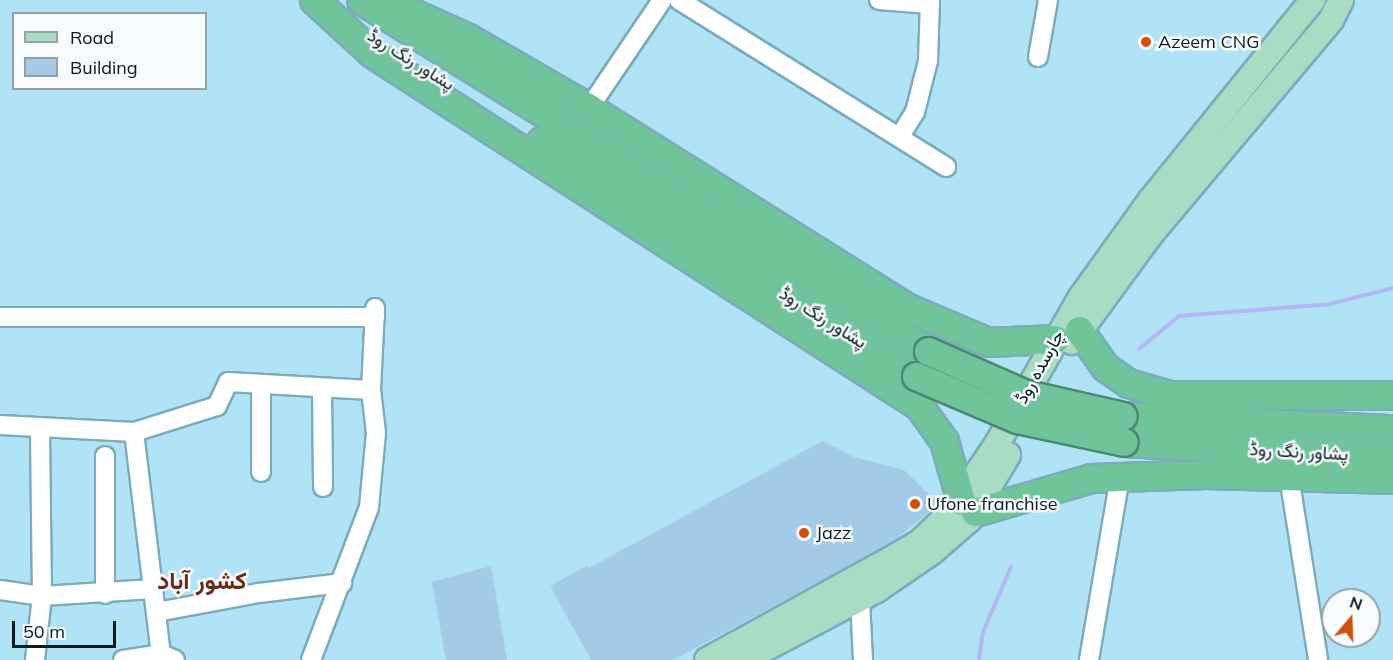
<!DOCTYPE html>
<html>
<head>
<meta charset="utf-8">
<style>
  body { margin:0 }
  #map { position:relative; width:1393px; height:660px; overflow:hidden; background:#b0e3f5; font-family:Mulish,Vazirmatn,sans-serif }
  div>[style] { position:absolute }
  .stream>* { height:4px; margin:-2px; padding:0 2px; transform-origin:2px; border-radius:2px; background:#b3b7f9 }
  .building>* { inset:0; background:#a3cae6 }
  .roads { filter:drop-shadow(2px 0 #7aacbc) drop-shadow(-2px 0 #7aacbc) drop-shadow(0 2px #7aacbc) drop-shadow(0 -2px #7aacbc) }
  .minor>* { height:18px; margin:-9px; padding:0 9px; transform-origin:9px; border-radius:9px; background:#fff }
  .major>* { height:24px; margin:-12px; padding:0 12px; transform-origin:12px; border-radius:12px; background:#a9dcc2 }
  .highway>* { height:27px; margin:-13.5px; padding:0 13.5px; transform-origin:13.5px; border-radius:13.5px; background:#70c49a }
  .bridges { filter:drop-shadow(2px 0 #4b8870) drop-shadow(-2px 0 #4b8870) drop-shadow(0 2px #4b8870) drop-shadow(0 -2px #4b8870) }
  .highway-bridge>* { height:27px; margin:-13.5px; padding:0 13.5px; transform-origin:13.5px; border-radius:13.5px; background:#70c49a }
  .dots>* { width:16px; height:16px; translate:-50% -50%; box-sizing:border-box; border:3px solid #f7fbfd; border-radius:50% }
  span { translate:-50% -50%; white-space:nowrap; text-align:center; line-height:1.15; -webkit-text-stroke:5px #f7fbfd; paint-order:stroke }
  .poi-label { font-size:18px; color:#061a21 }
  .left { translate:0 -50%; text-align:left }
  .street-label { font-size:18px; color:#061a21 }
  .district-label { font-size:24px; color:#6c2b11; font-weight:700 }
  .legend { position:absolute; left:12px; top:12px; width:195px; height:78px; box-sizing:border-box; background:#f7fbfd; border:2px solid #97a1a5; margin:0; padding:8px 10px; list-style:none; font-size:18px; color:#061a21 }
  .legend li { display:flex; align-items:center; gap:12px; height:30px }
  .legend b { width:30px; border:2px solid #97a1a5 }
  .north { position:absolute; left:1321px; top:588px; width:60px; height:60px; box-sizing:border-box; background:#f7fbfd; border:2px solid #97a1a5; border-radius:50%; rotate:19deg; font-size:16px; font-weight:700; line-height:24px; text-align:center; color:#061a21 }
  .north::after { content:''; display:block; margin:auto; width:21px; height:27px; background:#d34e0a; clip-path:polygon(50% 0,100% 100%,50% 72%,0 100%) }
  .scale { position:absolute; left:12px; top:621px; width:104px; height:27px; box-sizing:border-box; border:3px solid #061a21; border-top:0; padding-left:8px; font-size:18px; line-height:21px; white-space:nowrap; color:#061a21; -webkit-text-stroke:4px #f7fbfd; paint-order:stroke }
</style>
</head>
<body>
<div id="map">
  <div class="stream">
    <i style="left:1139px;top:349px;width:52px;rotate:-39.5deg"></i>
    <i style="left:1179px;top:316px;width:151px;rotate:-4.5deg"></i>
    <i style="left:1330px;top:304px;width:65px;rotate:-14.3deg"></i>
    <i style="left:979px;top:660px;width:28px;rotate:-82deg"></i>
    <i style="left:983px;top:632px;width:71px;rotate:-66.7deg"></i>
  </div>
  <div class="building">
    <i style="clip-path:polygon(823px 441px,854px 457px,904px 470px,939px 504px,891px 543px,673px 660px,591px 660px,550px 586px,588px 565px,589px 568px)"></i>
    <i style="clip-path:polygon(491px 566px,507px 660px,446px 660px,432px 582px)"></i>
  </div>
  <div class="roads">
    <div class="minor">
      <i style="left:679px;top:0;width:315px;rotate:32deg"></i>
      <i style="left:879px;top:0;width:51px;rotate:4.5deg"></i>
      <i style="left:1038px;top:57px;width:58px;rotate:-80deg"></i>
      <i style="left:589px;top:108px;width:130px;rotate:-55.9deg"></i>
      <i style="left:900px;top:136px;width:28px;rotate:-58deg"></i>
      <i style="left:915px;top:112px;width:53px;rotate:-75.7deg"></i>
      <i style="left:928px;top:61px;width:61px;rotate:-88.1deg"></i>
      <i style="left:0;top:317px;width:375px"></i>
      <i style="left:261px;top:384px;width:88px;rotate:90deg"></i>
      <i style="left:322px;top:388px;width:99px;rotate:89.4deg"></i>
      <i style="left:0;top:425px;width:134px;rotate:3deg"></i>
      <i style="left:134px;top:432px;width:87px;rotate:-17.4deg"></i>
      <i style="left:217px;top:406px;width:26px;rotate:-65deg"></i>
      <i style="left:228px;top:382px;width:143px;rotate:3.2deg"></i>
      <i style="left:134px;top:432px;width:224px;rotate:83.1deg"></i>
      <i style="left:161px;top:654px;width:15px;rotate:23deg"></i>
      <i style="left:105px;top:456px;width:138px;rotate:90deg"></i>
      <i style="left:1289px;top:476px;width:186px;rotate:81deg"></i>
      <i style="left:0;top:590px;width:42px;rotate:8.1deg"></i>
      <i style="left:42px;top:596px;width:111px;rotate:-3.6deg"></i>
      <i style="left:860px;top:599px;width:61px;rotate:87.2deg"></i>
      <i style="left:157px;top:612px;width:104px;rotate:-10.6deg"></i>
      <i style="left:259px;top:593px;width:84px;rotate:-6.9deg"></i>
      <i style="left:35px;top:660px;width:64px;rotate:-83.8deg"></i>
      <i style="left:42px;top:596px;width:168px;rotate:-90.7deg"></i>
      <i style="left:123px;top:660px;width:38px;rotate:-9deg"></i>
      <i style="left:311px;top:660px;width:164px;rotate:-69.2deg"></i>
      <i style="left:369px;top:507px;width:74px;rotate:-84.6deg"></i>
      <i style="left:376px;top:433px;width:43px;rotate:-96.6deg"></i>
      <i style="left:371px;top:390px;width:82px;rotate:-87.2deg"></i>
      <i style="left:1089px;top:660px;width:186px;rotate:-80.4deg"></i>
    </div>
    <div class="major">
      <i style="left:1072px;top:342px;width:134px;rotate:-53.8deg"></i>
      <i style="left:1151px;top:234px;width:280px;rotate:-49.9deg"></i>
      <i style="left:1331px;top:20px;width:22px;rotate:-63deg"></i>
      <i style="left:707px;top:660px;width:218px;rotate:-28.8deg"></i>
      <i style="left:898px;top:555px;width:27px;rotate:-31deg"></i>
      <i style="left:921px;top:541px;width:42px;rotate:-44deg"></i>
      <i style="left:951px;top:512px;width:82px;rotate:-55.9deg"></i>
      <i style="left:997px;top:444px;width:169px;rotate:-60.3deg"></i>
      <i style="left:1081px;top:297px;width:118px;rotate:-54.3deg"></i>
      <i style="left:1150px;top:201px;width:259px;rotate:-51deg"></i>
      <i style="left:744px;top:660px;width:148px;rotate:-27.8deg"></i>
      <i style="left:875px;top:591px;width:69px;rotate:-34.4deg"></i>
      <i style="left:932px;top:552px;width:49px;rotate:-40.9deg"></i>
      <i style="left:969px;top:520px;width:76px;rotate:-59deg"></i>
    </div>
    <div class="highway">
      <i style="left:314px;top:0;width:80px;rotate:42.5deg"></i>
      <i style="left:373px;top:54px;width:650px;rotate:32.81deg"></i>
      <i style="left:919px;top:406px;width:43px;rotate:54.5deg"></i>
      <i style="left:944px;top:441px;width:62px;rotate:74.2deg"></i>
      <i style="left:361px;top:0;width:667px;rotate:31.76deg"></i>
      <i style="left:384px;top:0;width:92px;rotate:24.3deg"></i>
      <i style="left:468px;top:38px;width:140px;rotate:30deg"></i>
      <i style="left:589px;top:108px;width:377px;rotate:32.1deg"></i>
      <i style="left:908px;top:308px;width:87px;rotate:23deg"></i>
      <i style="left:988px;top:342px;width:67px;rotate:-2.6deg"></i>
      <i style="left:541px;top:141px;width:443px;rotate:32.1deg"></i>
      <i style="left:1079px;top:330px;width:45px;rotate:54.9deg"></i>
      <i style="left:1105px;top:367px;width:28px;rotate:35deg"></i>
      <i style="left:1128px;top:383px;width:43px;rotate:16.3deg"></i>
      <i style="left:1169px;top:395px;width:224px"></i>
      <i style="left:1123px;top:416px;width:270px;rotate:2.8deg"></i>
      <i style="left:1124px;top:442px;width:269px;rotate:3.2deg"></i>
      <i style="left:975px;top:512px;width:121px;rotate:-16.3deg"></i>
      <i style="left:1091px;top:478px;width:114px;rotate:-2deg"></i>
      <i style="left:1205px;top:474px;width:188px;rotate:1.5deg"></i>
    </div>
  </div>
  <div class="bridges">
    <div class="highway-bridge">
      <i style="left:928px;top:351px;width:107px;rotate:23.7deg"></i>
      <i style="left:1026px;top:394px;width:99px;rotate:12.8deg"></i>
      <i style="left:916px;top:376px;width:110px;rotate:23.1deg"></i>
      <i style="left:1017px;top:419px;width:109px;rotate:12.1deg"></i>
    </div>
  </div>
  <div class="dots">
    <i style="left:1146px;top:42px;background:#d34e0a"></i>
    <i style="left:915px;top:504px;background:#d34e0a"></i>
    <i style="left:804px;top:533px;background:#d34e0a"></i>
  </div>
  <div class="poi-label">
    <span class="left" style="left:1158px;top:42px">Azeem CNG</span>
    <span class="left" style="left:927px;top:504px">Ufone franchise</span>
    <span class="left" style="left:816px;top:533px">Jazz</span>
  </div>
  <div class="street-label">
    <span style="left:411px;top:60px;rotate:32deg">پشاور رنگ روڈ</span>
    <span style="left:823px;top:318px;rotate:32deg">پشاور رنگ روڈ</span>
    <span style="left:1040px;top:367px;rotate:-61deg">چارسدہ روڈ</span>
    <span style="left:1299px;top:452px;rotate:3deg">پشاور رنگ روڈ</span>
  </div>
  <div class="district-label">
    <span style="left:202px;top:581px">کشور آباد</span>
  </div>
  <ul class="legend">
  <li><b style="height:8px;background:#a9dcc2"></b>Road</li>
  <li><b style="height:16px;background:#a3cae6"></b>Building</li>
  </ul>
  <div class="north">N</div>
  <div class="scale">50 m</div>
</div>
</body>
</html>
